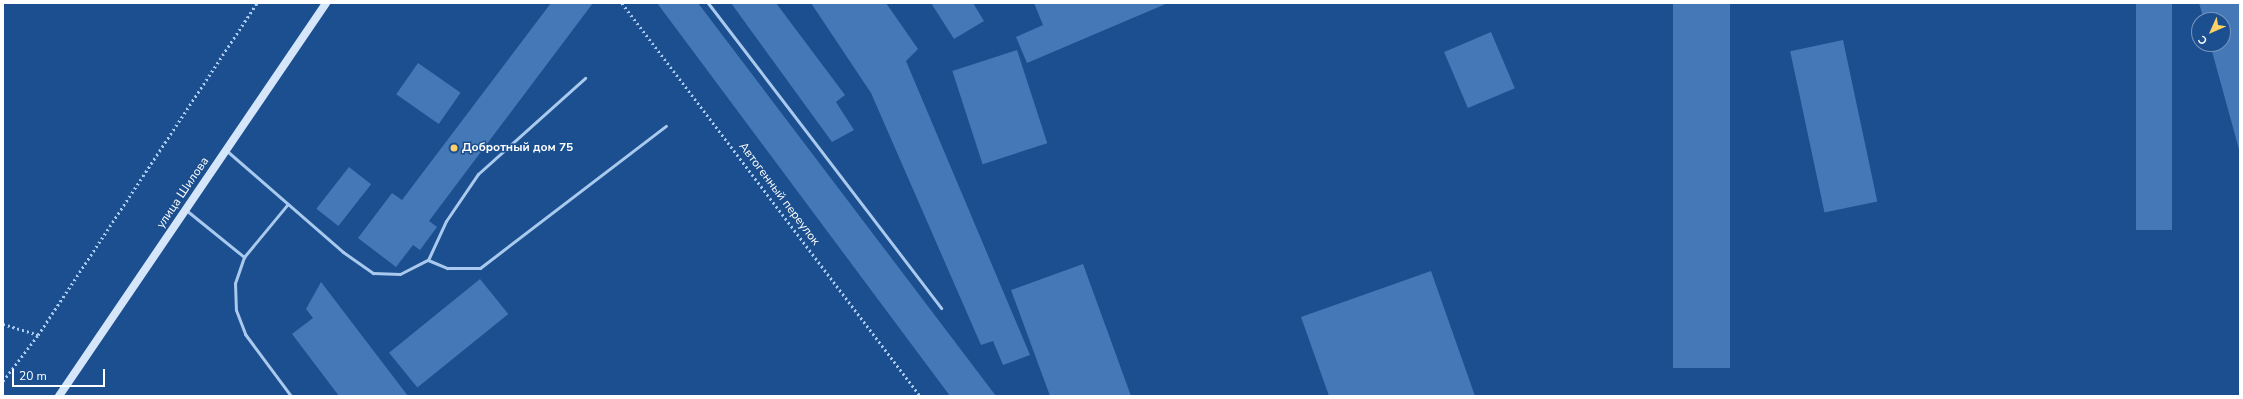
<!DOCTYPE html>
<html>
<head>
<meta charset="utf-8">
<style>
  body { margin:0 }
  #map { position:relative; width:2243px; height:399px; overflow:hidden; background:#1b4f8f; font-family:"Nunito Sans",sans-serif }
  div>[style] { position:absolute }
  .building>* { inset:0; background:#4478b7; transform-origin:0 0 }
  .path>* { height:2.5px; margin-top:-1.25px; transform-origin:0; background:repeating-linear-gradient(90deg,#a9c9ee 0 2px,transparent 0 5px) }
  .service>* { height:3px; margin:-1.5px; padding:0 1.5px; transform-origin:1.5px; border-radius:1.5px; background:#a9c9ee }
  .secondary>* { height:8px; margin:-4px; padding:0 4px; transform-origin:4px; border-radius:4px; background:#d6e6fa }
  .dots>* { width:11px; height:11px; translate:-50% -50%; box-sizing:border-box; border:2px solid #1b4f8f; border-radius:50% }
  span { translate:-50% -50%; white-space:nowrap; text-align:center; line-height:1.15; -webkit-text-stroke:3px #1b4f8f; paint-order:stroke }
  .poi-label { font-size:12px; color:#fff; font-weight:700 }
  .left { translate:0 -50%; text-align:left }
  .street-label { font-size:12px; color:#fff }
  .frame { position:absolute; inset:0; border:4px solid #fff; pointer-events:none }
  .north { position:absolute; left:2191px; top:12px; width:40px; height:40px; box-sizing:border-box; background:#1b4f8f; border:1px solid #7695bc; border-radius:50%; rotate:225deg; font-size:11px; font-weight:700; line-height:16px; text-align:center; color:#fff }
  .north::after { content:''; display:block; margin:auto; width:14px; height:18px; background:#ffd166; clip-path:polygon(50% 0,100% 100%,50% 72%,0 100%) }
  .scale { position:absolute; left:12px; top:369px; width:93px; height:18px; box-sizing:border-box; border:2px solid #fff; border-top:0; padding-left:5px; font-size:12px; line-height:14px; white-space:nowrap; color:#fff; -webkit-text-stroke:3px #1b4f8f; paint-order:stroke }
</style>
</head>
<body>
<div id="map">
  <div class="building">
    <i style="clip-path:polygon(551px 3px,593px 3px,429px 221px,437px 227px,420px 250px,413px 245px,396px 267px,358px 238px,392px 193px,402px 200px)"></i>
    <i style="clip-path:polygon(657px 3px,698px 3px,996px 396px,950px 396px)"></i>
    <i style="clip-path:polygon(731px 3px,776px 3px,845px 95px,836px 102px,854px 130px,832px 142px)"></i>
    <i style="clip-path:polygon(811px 3px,886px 3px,918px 49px,906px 61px,1030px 355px,1003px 365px,993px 341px,981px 345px,871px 93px)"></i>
    <i style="clip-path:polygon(931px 3px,973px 3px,984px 21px,954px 39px)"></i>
    <i style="clip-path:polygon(1034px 3px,1168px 3px,1027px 63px,1016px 37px,1043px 25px)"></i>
    <i style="left:1673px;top:3px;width:57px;height:365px"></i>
    <i style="left:2136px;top:3px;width:36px;height:227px"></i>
    <i style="clip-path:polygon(2199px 3px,2240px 3px,2240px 153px,2210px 44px,2223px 44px,2223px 20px,2204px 20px)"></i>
    <i style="left:1491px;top:32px;width:61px;height:51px;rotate:67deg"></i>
    <i style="left:1843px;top:40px;width:165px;height:54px;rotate:78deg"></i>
    <i style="left:1017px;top:50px;width:98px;height:68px;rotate:72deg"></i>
    <i style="left:418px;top:63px;width:52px;height:38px;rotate:35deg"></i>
    <i style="left:349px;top:167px;width:28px;height:53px;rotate:38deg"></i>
    <i style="clip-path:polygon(1083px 264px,1131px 396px,1050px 396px,1011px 290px)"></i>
    <i style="clip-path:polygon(1431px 271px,1475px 396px,1329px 396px,1301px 317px)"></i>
    <i style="left:480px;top:279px;width:45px;height:117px;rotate:51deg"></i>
    <i style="clip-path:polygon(321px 282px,408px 396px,339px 396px,292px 334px,313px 318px,306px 309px)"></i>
  </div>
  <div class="path">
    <i style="left:622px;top:3px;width:493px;rotate:52.8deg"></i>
    <i style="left:3px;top:324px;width:37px;rotate:17deg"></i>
    <i style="left:3px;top:381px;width:58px;rotate:-52.7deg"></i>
    <i style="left:38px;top:335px;width:398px;rotate:-56.6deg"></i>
  </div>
  <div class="service">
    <i style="left:708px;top:3px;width:384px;rotate:52.6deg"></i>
    <i style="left:227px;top:151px;width:154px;rotate:41deg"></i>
    <i style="left:343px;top:252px;width:37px;rotate:35deg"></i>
    <i style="left:373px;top:273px;width:27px;rotate:2deg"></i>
    <i style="left:400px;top:274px;width:31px;rotate:-27deg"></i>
    <i style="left:428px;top:260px;width:21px;rotate:23deg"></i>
    <i style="left:447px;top:268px;width:33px"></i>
    <i style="left:480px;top:268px;width:234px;rotate:-37.4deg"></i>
    <i style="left:186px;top:210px;width:75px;rotate:39deg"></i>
    <i style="left:244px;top:257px;width:28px;rotate:109deg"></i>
    <i style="left:235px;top:283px;width:27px;rotate:88deg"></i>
    <i style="left:236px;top:310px;width:26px;rotate:69deg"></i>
    <i style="left:245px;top:334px;width:77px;rotate:53.4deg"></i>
    <i style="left:244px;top:257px;width:67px;rotate:-50.4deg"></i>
    <i style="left:428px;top:260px;width:43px;rotate:-65.2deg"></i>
    <i style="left:446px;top:221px;width:57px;rotate:-55.8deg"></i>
    <i style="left:478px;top:174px;width:144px;rotate:-41.9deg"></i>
  </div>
  <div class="secondary">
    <i style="left:59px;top:396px;width:475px;rotate:-55.8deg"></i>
  </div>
  <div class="dots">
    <i style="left:454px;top:148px;background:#ffd166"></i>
  </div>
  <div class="poi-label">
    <span class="left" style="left:462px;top:148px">Добротный дом 75</span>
  </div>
  <div class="street-label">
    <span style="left:183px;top:193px;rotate:-56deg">улица Шилова</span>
    <span style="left:779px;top:194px;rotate:53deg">Автогенный переулок</span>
  </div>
  <div class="frame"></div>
  <div class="north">С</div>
  <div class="scale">20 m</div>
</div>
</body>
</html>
